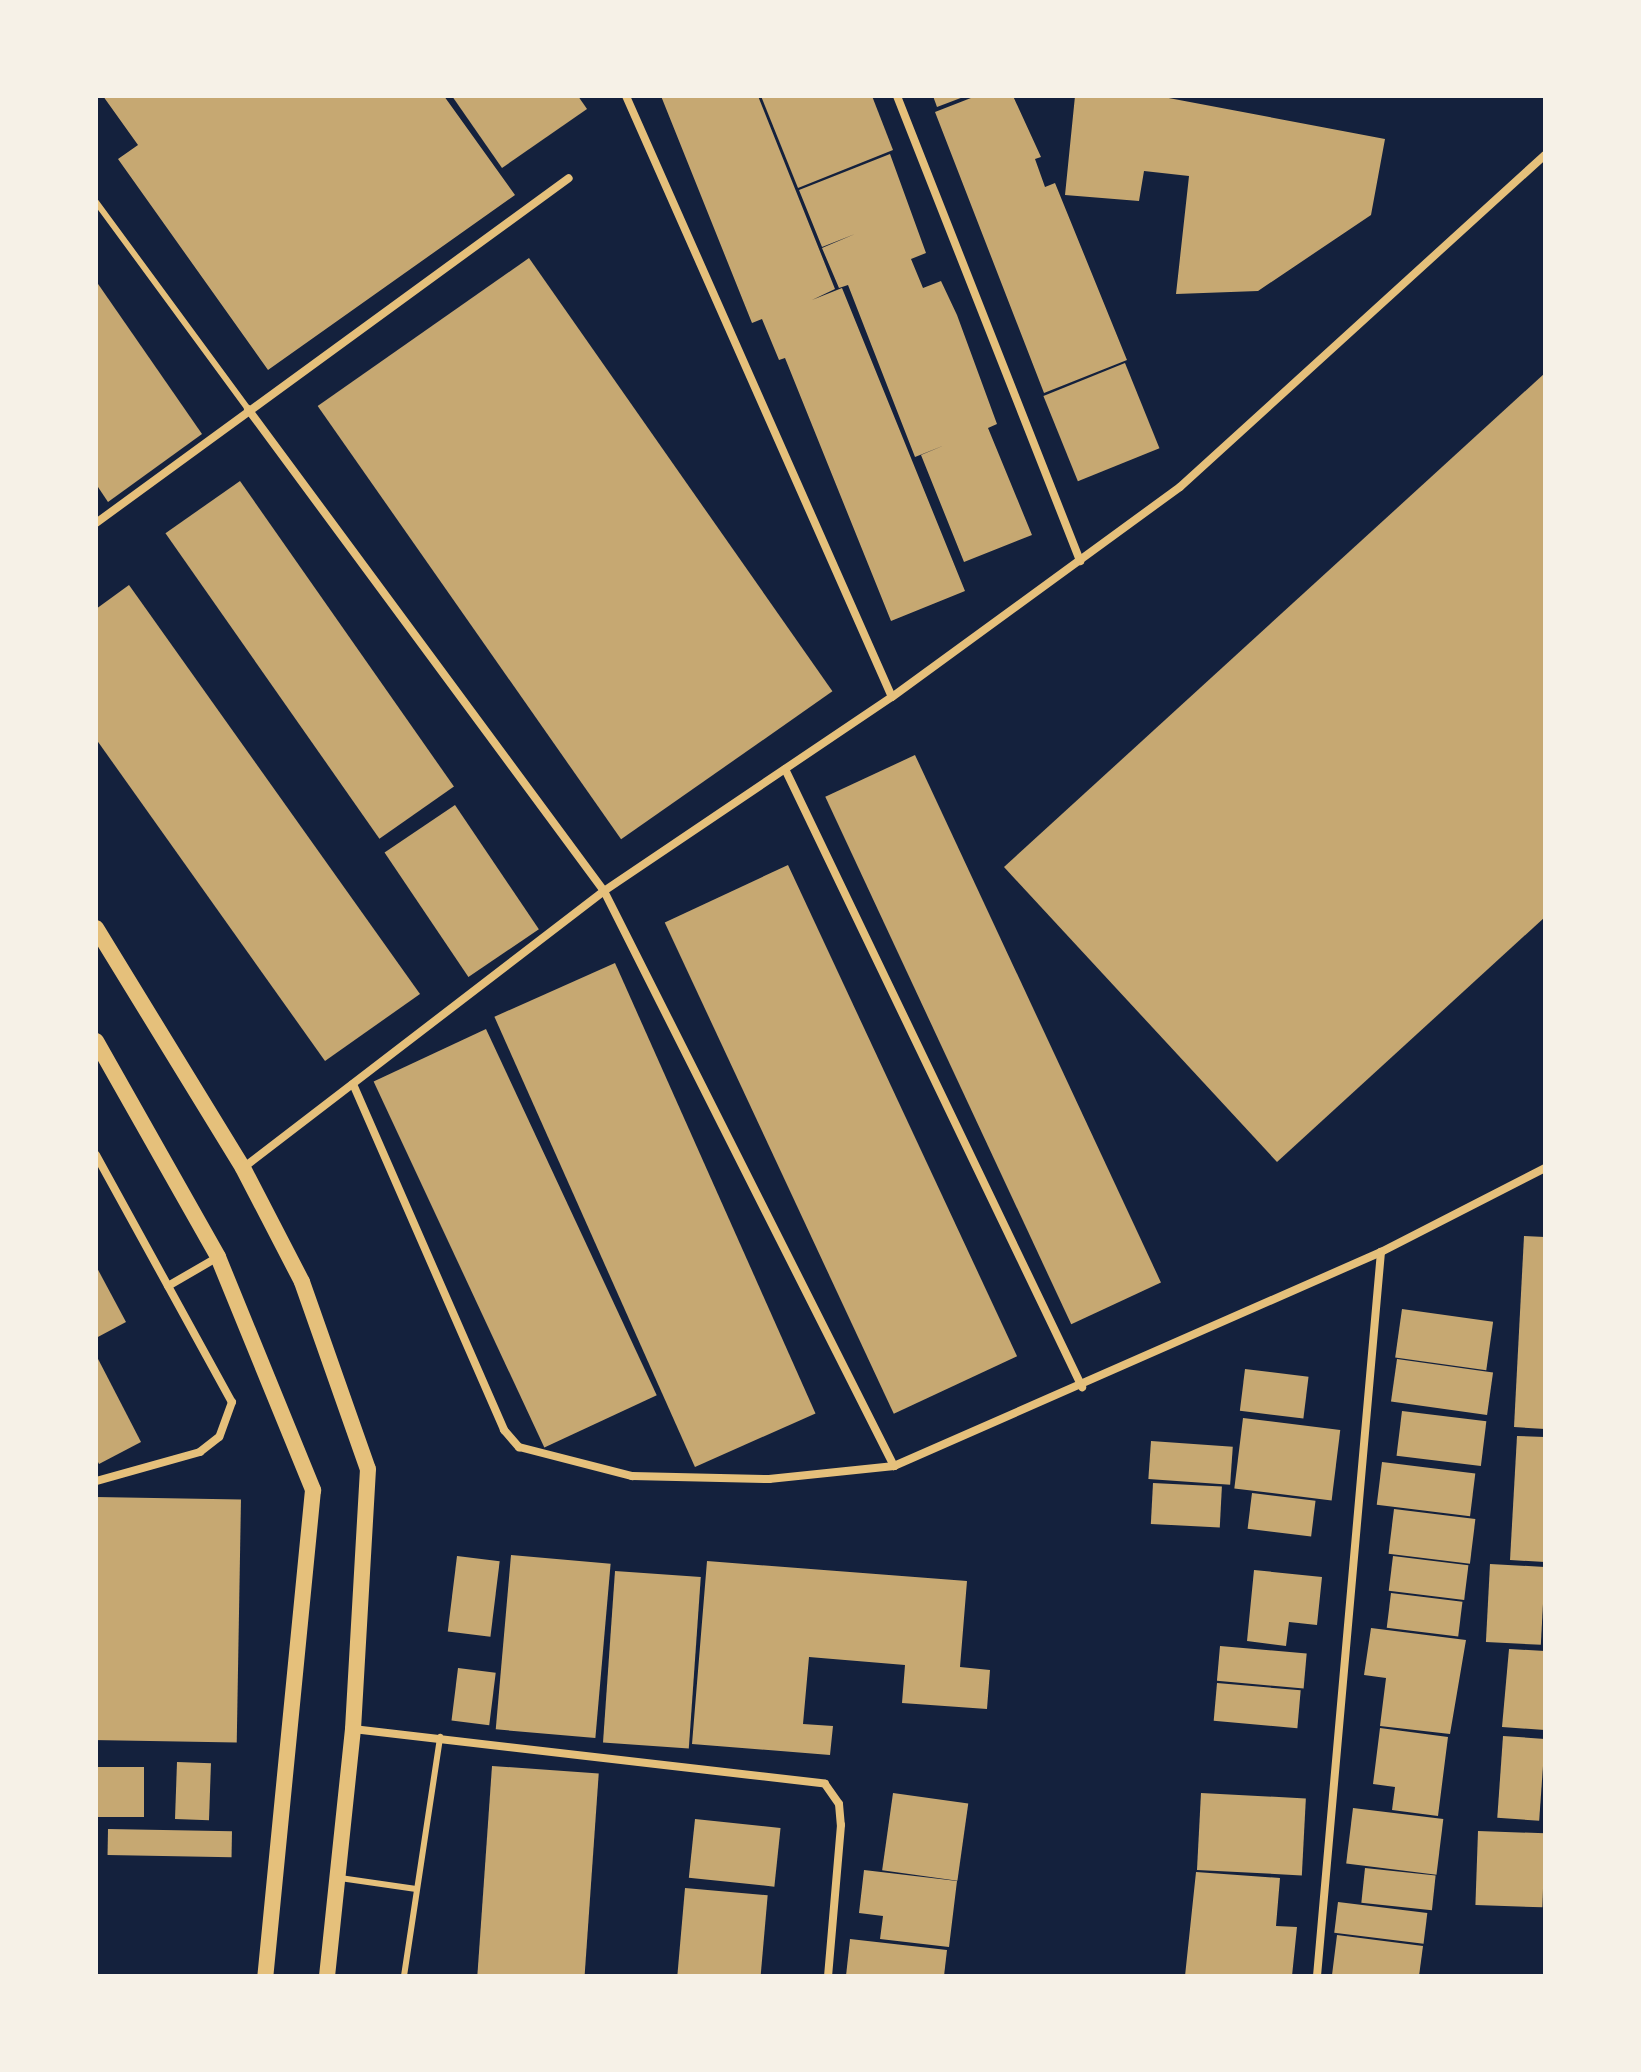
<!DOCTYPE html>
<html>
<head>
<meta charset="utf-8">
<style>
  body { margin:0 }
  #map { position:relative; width:1641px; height:2072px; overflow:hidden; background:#14213d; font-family:Figtree,sans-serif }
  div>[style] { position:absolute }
  .building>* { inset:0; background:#c6a872; transform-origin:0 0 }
  .service>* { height:6px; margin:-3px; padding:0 3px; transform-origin:3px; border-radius:3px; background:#e5c07b }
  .minor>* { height:8px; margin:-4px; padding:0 4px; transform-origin:4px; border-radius:4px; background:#e5c07b }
  .secondary>* { height:16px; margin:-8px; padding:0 8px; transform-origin:8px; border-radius:8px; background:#e5c07b }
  span { translate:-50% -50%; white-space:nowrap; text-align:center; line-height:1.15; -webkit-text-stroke:8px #f6f1e7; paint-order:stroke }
  .frame { position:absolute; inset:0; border:98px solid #f6f1e7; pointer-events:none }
</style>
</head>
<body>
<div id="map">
  <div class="building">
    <i style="clip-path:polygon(103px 96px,444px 96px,515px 195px,268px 370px,118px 159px,138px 145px)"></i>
    <i style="clip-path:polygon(452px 96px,578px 96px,587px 109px,502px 168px)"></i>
    <i style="clip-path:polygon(661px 96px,758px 96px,835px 289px,812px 300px,842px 288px,965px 591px,891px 621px,785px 358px,779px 360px,762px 319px,752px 323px)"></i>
    <i style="clip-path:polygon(761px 96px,872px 96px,893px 150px,798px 188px)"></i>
    <i style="clip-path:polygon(933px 96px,966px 96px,937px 107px)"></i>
    <i style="clip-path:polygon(976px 96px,1013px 96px,1041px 157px,1035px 159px,1045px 187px,1055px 183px,1127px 360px,1044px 393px,935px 112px)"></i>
    <i style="clip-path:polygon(1075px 96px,1158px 96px,1385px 139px,1371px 215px,1258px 291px,1176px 294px,1189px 176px,1144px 171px,1139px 201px,1065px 195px)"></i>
    <i style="clip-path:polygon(890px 154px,926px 253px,911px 259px,923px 288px,941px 281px,957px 315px,997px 424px,988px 428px,1032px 535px,964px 562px,921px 455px,945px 445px,915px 457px,848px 285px,839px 288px,822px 248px,855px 234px,822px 247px,799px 190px)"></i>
    <i style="left:529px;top:258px;width:529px;height:258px;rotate:55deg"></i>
    <i style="clip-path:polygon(96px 281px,202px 434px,108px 502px,96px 484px)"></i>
    <i style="left:1125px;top:363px;width:92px;height:88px;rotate:68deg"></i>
    <i style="clip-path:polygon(1545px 373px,1545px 917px,1277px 1162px,1004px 867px)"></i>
    <i style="left:240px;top:481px;width:373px;height:91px;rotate:55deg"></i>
    <i style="clip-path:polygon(129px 585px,420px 994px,325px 1061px,96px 739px,96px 609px)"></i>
    <i style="left:915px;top:755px;width:582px;height:99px;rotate:65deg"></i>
    <i style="left:455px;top:805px;width:150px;height:85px;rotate:56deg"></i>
    <i style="left:788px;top:865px;width:542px;height:136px;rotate:65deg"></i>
    <i style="left:615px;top:963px;width:493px;height:132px;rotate:66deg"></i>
    <i style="left:486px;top:1029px;width:404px;height:124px;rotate:65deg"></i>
    <i style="clip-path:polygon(1524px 1236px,1545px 1237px,1545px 1429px,1514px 1427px)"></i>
    <i style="clip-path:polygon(96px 1266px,126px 1322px,96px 1338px)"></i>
    <i style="left:1402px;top:1309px;width:92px;height:49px;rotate:8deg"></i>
    <i style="clip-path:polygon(96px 1355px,141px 1442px,99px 1464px,96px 1458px)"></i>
    <i style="left:1397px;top:1359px;width:97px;height:43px;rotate:8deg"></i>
    <i style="left:1245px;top:1369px;width:64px;height:42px;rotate:7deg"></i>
    <i style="left:1402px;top:1411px;width:85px;height:45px;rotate:7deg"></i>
    <i style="left:1243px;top:1418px;width:98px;height:71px;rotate:7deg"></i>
    <i style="clip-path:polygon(1517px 1436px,1545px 1437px,1545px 1562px,1510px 1560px)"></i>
    <i style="left:1151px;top:1441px;width:82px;height:38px;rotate:4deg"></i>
    <i style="left:1382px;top:1462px;width:94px;height:43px;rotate:7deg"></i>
    <i style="left:1153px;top:1483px;width:69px;height:41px;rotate:3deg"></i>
    <i style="left:1252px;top:1493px;width:64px;height:36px;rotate:7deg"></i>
    <i style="left:96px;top:1497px;width:145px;height:243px;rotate:1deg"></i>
    <i style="left:1394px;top:1509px;width:82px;height:45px;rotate:7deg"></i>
    <i style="left:511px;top:1555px;width:100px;height:175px;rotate:5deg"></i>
    <i style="left:457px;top:1556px;width:43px;height:76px;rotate:7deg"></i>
    <i style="left:1393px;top:1556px;width:76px;height:35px;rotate:7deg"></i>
    <i style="clip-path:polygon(707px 1561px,967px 1581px,960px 1667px,990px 1670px,987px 1709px,902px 1703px,905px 1665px,809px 1657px,803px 1724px,833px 1726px,830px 1755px,692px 1744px)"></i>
    <i style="left:1490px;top:1564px;width:55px;height:78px;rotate:3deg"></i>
    <i style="clip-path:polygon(1254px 1570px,1322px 1577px,1317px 1625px,1289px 1622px,1286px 1646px,1247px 1641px)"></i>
    <i style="left:615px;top:1571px;width:86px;height:172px;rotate:4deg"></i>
    <i style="left:1391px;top:1593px;width:72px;height:35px;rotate:7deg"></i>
    <i style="clip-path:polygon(1371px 1628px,1466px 1640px,1450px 1734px,1380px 1726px,1386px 1678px,1364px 1675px)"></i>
    <i style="left:1220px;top:1646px;width:87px;height:35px;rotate:5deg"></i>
    <i style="clip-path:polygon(1509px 1649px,1545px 1651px,1545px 1730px,1502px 1727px)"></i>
    <i style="left:458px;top:1668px;width:38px;height:53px;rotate:7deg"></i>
    <i style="left:1217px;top:1683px;width:84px;height:38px;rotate:5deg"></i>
    <i style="clip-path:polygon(1380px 1728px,1448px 1737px,1438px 1816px,1392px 1810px,1395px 1787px,1373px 1784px)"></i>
    <i style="left:1503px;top:1736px;width:42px;height:82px;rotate:4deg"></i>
    <i style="left:177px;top:1762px;width:34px;height:57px;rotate:2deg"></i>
    <i style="left:492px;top:1766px;width:107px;height:211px;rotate:4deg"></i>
    <i style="left:97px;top:1767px;width:47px;height:50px"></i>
    <i style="left:893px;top:1793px;width:76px;height:78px;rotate:8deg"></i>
    <i style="left:1201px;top:1793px;width:105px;height:77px;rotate:3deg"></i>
    <i style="left:1353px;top:1808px;width:91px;height:56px;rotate:7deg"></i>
    <i style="left:695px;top:1819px;width:86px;height:59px;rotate:6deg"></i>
    <i style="left:108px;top:1829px;width:124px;height:26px;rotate:1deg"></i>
    <i style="left:1478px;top:1831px;width:67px;height:74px;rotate:2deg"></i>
    <i style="left:1365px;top:1868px;width:71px;height:35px;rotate:6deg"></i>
    <i style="clip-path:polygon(864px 1870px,957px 1881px,949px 1947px,880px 1939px,883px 1916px,859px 1913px)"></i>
    <i style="clip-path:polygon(1196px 1872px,1280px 1878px,1276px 1926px,1297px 1927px,1292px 1976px,1185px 1976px)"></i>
    <i style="left:685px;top:1888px;width:83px;height:88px;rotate:5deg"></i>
    <i style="left:1338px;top:1902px;width:90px;height:31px;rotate:7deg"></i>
    <i style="clip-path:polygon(1337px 1935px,1423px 1946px,1419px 1976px,1332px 1975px)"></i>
    <i style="clip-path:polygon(850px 1939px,947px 1950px,944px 1976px,846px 1976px)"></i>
  </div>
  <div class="service">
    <i style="left:96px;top:202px;width:257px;rotate:53.7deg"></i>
    <i style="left:340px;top:1878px;width:77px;rotate:8.2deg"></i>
    <i style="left:404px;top:1976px;width:242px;rotate:-81.4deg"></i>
  </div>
  <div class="minor">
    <i style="left:626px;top:96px;width:657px;rotate:66.13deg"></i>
    <i style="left:897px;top:96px;width:500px;rotate:68.5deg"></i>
    <i style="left:248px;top:409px;width:599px;rotate:53.55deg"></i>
    <i style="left:604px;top:891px;width:644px;rotate:63.24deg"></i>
    <i style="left:96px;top:523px;width:585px;rotate:-36.11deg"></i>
    <i style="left:785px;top:769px;width:686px;rotate:64.33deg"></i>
    <i style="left:353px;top:1084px;width:378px;rotate:66.4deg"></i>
    <i style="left:504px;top:1430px;width:23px;rotate:49deg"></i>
    <i style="left:519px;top:1447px;width:117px;rotate:14.4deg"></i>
    <i style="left:632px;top:1476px;width:137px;rotate:1.3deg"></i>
    <i style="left:769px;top:1479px;width:126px;rotate:-5.9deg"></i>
    <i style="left:894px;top:1466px;width:532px;rotate:-23.72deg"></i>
    <i style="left:1381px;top:1252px;width:184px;rotate:-27.1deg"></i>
    <i style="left:96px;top:1155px;width:282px;rotate:61.2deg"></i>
    <i style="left:232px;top:1402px;width:37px;rotate:110deg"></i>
    <i style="left:219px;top:1437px;width:24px;rotate:142deg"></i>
    <i style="left:200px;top:1452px;width:108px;rotate:164.4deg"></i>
    <i style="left:243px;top:1168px;width:455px;rotate:-37.5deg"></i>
    <i style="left:604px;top:891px;width:347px;rotate:-34deg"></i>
    <i style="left:892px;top:697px;width:356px;rotate:-36.1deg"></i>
    <i style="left:1180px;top:487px;width:493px;rotate:-42.3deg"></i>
    <i style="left:168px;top:1286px;width:58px;rotate:-30.1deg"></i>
    <i style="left:353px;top:1729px;width:475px;rotate:6.6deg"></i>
    <i style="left:825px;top:1784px;width:24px;rotate:55deg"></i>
    <i style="left:839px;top:1804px;width:21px;rotate:85deg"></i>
    <i style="left:841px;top:1825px;width:152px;rotate:94.9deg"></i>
    <i style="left:1317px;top:1976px;width:727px;rotate:-84.95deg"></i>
  </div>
  <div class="secondary">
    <i style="left:96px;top:928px;width:281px;rotate:58.5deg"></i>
    <i style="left:243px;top:1168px;width:128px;rotate:62.6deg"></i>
    <i style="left:302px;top:1282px;width:198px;rotate:70.6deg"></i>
    <i style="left:368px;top:1469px;width:260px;rotate:93.3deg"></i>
    <i style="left:353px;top:1729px;width:248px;rotate:96deg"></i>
    <i style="left:96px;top:1041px;width:248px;rotate:60.5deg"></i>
    <i style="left:218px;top:1257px;width:252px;rotate:67.8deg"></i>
    <i style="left:313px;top:1490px;width:488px;rotate:95.6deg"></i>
  </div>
  <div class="frame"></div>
</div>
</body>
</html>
